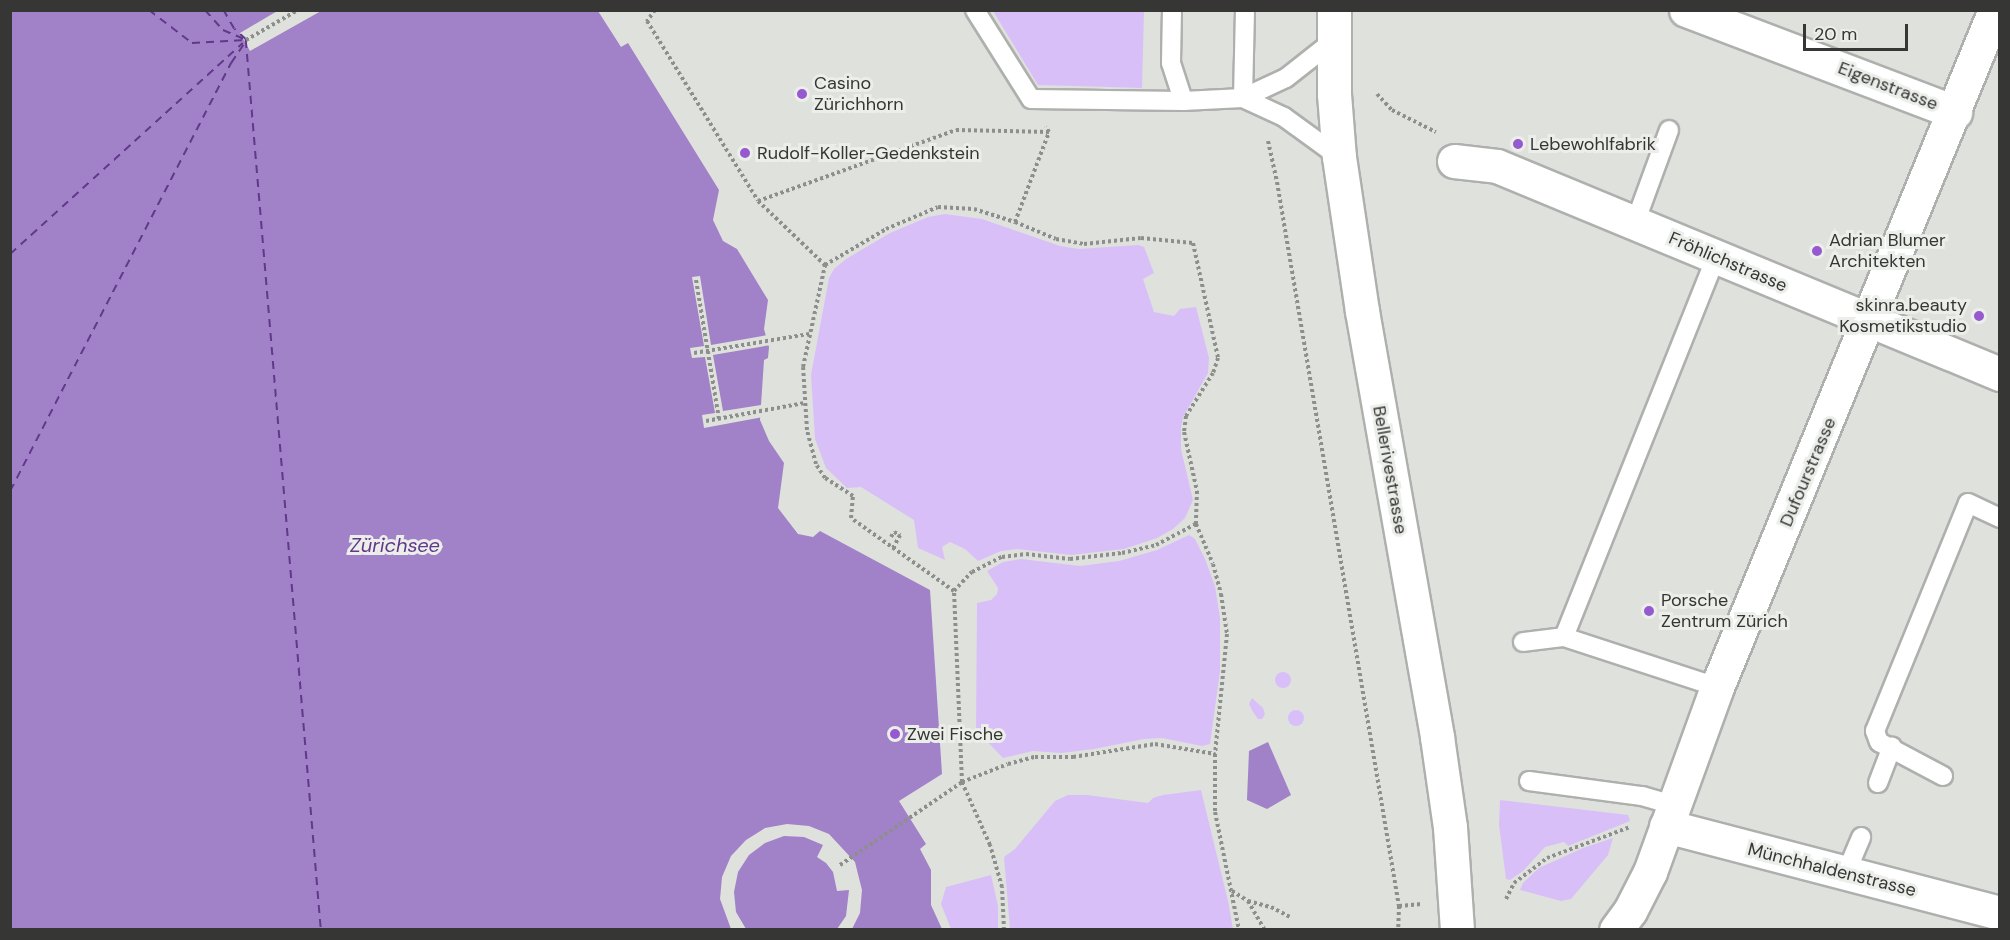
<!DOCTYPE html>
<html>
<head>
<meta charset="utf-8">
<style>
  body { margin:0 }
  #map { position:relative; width:2010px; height:940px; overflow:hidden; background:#dfe1dd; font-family:"DM Sans",sans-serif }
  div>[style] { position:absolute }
  .green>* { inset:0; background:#d9bff8 }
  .round { border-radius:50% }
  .water>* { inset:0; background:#a181c7 }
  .pier>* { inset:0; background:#dfe1dd }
  .ferry>* { height:1.5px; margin-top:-0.75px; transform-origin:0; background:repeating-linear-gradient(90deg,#62388b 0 8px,transparent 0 14px) }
  .path>* { height:4px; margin-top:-2px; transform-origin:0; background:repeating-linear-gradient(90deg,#8d8f8c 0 3px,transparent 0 6px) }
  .roads { filter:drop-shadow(2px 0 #aeb0ad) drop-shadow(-2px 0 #aeb0ad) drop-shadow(0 2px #aeb0ad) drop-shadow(0 -2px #aeb0ad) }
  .service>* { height:18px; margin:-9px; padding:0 9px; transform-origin:9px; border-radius:9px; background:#fff }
  .minor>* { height:33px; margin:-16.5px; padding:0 16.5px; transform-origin:16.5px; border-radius:16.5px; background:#fff }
  .primary>* { height:33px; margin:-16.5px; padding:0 16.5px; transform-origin:16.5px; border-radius:16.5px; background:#fff }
  .dots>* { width:16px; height:16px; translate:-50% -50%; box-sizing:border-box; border:3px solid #eceeea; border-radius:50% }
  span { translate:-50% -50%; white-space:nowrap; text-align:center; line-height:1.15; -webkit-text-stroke:6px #eceeea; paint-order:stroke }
  .poi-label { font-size:18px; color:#363735 }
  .left { translate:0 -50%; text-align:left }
  .right { translate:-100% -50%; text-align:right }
  .street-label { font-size:18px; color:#363735 }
  .water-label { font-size:20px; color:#62388b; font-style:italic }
  .frame { position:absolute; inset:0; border:12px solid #363735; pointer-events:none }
  .scale { position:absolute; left:1803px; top:24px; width:105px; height:27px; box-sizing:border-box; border:3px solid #363735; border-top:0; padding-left:8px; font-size:18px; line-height:21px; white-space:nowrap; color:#363735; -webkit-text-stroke:4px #eceeea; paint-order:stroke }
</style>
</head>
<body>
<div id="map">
  <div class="green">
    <i style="clip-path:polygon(993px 11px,1144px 11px,1142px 88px,1038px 85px)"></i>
    <i style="clip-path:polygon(945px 214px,982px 219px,1060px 246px,1079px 249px,1138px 245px,1144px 247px,1154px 273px,1143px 279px,1154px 312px,1174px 316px,1180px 309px,1196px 307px,1209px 358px,1208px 373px,1183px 417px,1181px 428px,1181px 449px,1193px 500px,1185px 518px,1173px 529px,1157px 538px,1124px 549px,1071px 555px,1017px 549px,1001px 551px,978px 561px,965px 549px,950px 542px,942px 547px,945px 560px,918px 548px,914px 520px,861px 487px,847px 488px,826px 468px,815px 439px,811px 375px,829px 278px,834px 269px,846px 259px,890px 233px,928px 217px)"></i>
    <i style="clip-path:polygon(1189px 535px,1195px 539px,1205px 559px,1215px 586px,1220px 618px,1220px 671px,1210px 744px,1202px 746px,1162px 738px,1144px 739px,1094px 749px,1061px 753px,1033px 751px,1003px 758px,976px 730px,977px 603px,991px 600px,997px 594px,998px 588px,987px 571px,1003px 562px,1021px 559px,1080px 566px,1119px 561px,1157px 550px)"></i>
    <i class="round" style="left:1275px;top:672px;width:16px;height:16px"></i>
    <i style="clip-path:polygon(1252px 698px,1263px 708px,1265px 714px,1262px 719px,1258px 719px,1253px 712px,1249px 704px)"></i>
    <i class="round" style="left:1288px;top:710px;width:16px;height:16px"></i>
    <i style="clip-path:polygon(1201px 790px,1228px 901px,1233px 929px,1010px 929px,1004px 857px,1015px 849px,1055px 801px,1068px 795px,1087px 795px,1148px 803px,1153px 798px,1163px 795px)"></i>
    <i style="clip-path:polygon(1500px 800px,1628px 815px,1630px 821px,1568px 846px,1564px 842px,1545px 847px,1523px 871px,1510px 880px,1506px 879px,1499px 825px)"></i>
    <i style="clip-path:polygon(1613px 838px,1608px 855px,1571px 899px,1561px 901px,1520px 890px,1523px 883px,1539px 868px,1583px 848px)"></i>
    <i style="clip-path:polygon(991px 875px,998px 906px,998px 929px,951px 929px,941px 904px,946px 887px)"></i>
  </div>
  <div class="water">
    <i style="clip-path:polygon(10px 11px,598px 11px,621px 47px,628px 43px,719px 190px,713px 220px,723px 241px,737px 249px,768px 300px,764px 329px,769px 347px,768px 358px,764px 360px,760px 420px,769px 441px,784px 463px,778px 508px,798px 534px,813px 537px,820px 531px,930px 590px,942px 774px,899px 801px,926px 844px,920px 849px,931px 870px,931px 905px,942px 929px,11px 929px)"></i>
    <i style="clip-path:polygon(1268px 742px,1291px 795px,1267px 809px,1247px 800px,1249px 751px)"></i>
  </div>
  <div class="pier">
    <i style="clip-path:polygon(279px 10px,321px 11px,250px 51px,240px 33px)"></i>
    <i style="clip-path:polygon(700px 276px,711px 345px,768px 335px,771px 345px,713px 355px,723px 411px,761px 405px,763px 417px,704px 428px,702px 415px,715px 413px,705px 357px,692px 358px,690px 348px,704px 346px,692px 277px)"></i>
    <i style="clip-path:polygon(787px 824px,809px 826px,829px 834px,855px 862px,862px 890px,860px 913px,852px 929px,837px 929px,846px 916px,849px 890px,837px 891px,833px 872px,826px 863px,817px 857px,823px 845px,804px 837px,784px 836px,765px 843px,749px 855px,738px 872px,734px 892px,736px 912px,746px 929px,731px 929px,720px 899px,722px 877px,731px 856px,746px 840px,765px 828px)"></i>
  </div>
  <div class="ferry">
    <i style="left:149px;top:10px;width:54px;rotate:37.5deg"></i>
    <i style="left:192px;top:43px;width:53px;rotate:-3.2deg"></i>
    <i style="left:205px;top:10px;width:27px;rotate:48deg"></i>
    <i style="left:223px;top:30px;width:25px;rotate:23deg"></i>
    <i style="left:246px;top:40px;width:16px;rotate:-137deg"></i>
    <i style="left:234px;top:29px;width:22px;rotate:-120deg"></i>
    <i style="left:246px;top:40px;width:893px;rotate:85.18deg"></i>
    <i style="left:10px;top:254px;width:314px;rotate:-42.2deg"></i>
    <i style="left:10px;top:491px;width:482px;rotate:-62.7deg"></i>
    <i style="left:231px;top:63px;width:27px;rotate:-56deg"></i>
  </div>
  <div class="path">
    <i style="left:655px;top:10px;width:14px;rotate:126deg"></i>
    <i style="left:647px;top:21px;width:211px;rotate:58.3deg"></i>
    <i style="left:758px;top:201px;width:93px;rotate:43.7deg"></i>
    <i style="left:246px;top:40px;width:60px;rotate:-30deg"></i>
    <i style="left:1377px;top:94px;width:22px;rotate:47deg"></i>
    <i style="left:1392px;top:110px;width:49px;rotate:26.6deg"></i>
    <i style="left:1268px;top:141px;width:42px;rotate:77.6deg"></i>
    <i style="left:1277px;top:182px;width:734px;rotate:80.44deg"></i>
    <i style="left:1399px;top:906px;width:24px;rotate:92deg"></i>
    <i style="left:758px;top:201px;width:210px;rotate:-19.7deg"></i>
    <i style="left:956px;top:130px;width:93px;rotate:1.2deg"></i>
    <i style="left:1015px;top:222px;width:44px;rotate:22.5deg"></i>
    <i style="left:1056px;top:239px;width:28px;rotate:10deg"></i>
    <i style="left:1084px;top:244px;width:57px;rotate:-6deg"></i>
    <i style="left:1141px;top:238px;width:52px;rotate:5.5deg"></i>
    <i style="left:1193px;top:243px;width:118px;rotate:77.7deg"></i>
    <i style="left:1218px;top:358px;width:16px;rotate:108deg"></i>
    <i style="left:1213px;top:373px;width:51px;rotate:122.1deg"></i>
    <i style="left:1186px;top:416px;width:16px;rotate:97deg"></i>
    <i style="left:1184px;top:432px;width:60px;rotate:77.6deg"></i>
    <i style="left:1197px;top:491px;width:33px;rotate:92deg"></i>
    <i style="left:1196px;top:524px;width:43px;rotate:67deg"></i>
    <i style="left:1213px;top:564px;width:31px;rotate:75deg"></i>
    <i style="left:1221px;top:594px;width:40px;rotate:81.5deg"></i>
    <i style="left:1227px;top:634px;width:121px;rotate:95.7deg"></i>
    <i style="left:1215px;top:754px;width:58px;rotate:90deg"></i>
    <i style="left:1215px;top:812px;width:120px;rotate:78.5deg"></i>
    <i style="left:696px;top:280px;width:141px;rotate:80.6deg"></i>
    <i style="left:694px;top:353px;width:117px;rotate:-9.4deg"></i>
    <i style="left:706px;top:421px;width:100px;rotate:-10.4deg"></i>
    <i style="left:891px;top:537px;width:6px;rotate:-59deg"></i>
    <i style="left:894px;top:532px;width:7px;rotate:27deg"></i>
    <i style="left:900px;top:535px;width:15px;rotate:118deg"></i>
    <i style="left:954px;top:591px;width:26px;rotate:-47deg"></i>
    <i style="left:972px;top:572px;width:34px;rotate:-27deg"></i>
    <i style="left:1002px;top:557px;width:24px;rotate:-7deg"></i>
    <i style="left:1026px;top:554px;width:44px;rotate:6.5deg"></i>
    <i style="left:1070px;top:559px;width:52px;rotate:-6.6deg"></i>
    <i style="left:1122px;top:553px;width:35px;rotate:-13deg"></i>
    <i style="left:1156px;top:545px;width:45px;rotate:-27.7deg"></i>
    <i style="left:840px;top:865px;width:148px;rotate:-34.2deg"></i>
    <i style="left:962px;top:782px;width:49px;rotate:-21.4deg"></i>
    <i style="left:1008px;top:764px;width:28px;rotate:-15deg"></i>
    <i style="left:1035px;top:757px;width:38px"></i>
    <i style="left:1073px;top:757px;width:83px;rotate:-9deg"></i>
    <i style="left:1155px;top:744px;width:61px;rotate:9.5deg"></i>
    <i style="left:1232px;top:891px;width:19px;rotate:32deg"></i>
    <i style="left:1248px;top:901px;width:34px;rotate:60deg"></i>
    <i style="left:1506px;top:899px;width:18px;rotate:-63deg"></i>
    <i style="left:1514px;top:883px;width:41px;rotate:-37.1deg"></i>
    <i style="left:1547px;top:858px;width:89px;rotate:-20.5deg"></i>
    <i style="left:1248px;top:901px;width:24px;rotate:15deg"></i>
    <i style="left:1271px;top:907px;width:21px;rotate:28deg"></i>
    <i style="left:1399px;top:906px;width:23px;rotate:-5deg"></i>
    <i style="left:1004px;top:930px;width:43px;rotate:-92.7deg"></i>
    <i style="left:1002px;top:887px;width:44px;rotate:-105.9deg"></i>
    <i style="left:990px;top:845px;width:69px;rotate:-114deg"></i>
    <i style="left:962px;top:782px;width:191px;rotate:-92.4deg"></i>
    <i style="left:954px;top:591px;width:126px;rotate:-144.7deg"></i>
    <i style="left:851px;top:518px;width:22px;rotate:-85deg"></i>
    <i style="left:853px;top:496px;width:33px;rotate:-147deg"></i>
    <i style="left:825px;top:478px;width:17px;rotate:-123deg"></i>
    <i style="left:816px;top:464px;width:35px;rotate:-105deg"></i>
    <i style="left:807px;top:430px;width:63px;rotate:-93.6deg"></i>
    <i style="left:803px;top:367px;width:104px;rotate:-77.8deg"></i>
    <i style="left:825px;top:265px;width:71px;rotate:-30.5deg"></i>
    <i style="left:886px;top:229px;width:56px;rotate:-22.9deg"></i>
    <i style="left:938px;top:207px;width:36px;rotate:3deg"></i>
    <i style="left:974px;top:209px;width:43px;rotate:17.6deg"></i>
    <i style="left:1015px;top:222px;width:96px;rotate:-69.3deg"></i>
    <i style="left:1049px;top:132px;width:6px;rotate:-121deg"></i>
  </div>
  <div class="roads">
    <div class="service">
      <i style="left:975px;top:10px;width:105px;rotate:57.8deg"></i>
      <i style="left:1031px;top:99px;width:152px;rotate:0.8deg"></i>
      <i style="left:1183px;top:101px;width:60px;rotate:-2.9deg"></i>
      <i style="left:1243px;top:98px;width:45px;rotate:24.9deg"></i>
      <i style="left:1284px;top:117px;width:68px;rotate:36deg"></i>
      <i style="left:1172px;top:10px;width:53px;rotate:91.1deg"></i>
      <i style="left:1171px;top:63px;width:40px;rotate:72deg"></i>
      <i style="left:1245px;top:10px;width:88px;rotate:91.3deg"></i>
      <i style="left:1243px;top:98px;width:47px;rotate:-24.9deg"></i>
      <i style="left:1286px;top:78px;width:60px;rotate:-38.2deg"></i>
      <i style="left:1635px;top:223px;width:99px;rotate:-69.9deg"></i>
      <i style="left:1716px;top:257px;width:409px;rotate:111.8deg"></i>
      <i style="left:1564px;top:637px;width:161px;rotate:18.1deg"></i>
      <i style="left:1523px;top:642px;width:41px;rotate:-7deg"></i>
      <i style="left:1943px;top:776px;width:72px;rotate:-152deg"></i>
      <i style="left:1879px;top:742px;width:12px;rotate:-110deg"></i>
      <i style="left:1875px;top:731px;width:246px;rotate:-67.8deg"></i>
      <i style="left:1968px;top:503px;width:35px;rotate:25deg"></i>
      <i style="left:1529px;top:781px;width:114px;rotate:7.6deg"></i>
      <i style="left:1642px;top:796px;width:32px;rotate:16deg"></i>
      <i style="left:1878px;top:783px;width:39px;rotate:-69deg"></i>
      <i style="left:1846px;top:873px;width:39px;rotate:-67deg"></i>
    </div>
    <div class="minor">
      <i style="left:1686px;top:10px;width:288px;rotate:20.8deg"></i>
      <i style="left:1454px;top:161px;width:43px;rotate:6.6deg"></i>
      <i style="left:1497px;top:166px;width:544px;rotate:22.47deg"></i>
      <i style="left:1666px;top:826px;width:345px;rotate:14.6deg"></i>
      <i style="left:1616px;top:930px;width:24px;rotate:-54deg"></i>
      <i style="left:1630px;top:911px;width:44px;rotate:-62.9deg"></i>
      <i style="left:1650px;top:872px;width:197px;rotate:-70.1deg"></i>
      <i style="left:1717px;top:687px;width:732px;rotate:-67.68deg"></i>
    </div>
    <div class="primary">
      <i style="left:1334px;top:10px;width:84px;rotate:90deg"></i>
      <i style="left:1334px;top:94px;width:63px;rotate:85.5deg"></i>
      <i style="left:1339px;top:157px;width:156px;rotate:81.5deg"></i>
      <i style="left:1362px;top:311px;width:433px;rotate:80deg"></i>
      <i style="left:1437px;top:737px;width:91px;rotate:81.8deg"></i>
      <i style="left:1450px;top:827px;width:103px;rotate:86.1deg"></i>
    </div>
  </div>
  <div class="dots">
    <i style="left:802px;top:94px;background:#9659d0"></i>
    <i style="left:1518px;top:144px;background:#9659d0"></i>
    <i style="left:745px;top:153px;background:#9659d0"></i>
    <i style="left:1817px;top:251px;background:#9659d0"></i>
    <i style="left:1979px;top:316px;background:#9659d0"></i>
    <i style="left:1649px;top:611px;background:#9659d0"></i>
    <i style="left:895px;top:734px;background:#9659d0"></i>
  </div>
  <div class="poi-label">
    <span class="left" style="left:814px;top:94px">Casino<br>Zürichhorn</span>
    <span class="left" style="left:1530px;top:144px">Lebewohlfabrik</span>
    <span class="left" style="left:757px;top:153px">Rudolf-Koller-Gedenkstein</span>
    <span class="left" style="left:1829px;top:251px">Adrian Blumer<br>Architekten</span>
    <span class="right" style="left:1967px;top:316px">skinra.beauty<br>Kosmetikstudio</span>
    <span class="left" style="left:1661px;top:611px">Porsche<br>Zentrum Zürich</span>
    <span class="left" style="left:907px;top:734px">Zwei Fische</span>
  </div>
  <div class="street-label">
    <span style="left:1888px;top:86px;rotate:21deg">Eigenstrasse</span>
    <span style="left:1728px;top:262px;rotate:23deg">Fröhlichstrasse</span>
    <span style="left:1390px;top:470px;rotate:80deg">Bellerivestrasse</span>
    <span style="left:1808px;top:472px;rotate:-67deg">Dufourstrasse</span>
    <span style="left:1832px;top:870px;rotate:14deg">Münchhaldenstrasse</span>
  </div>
  <div class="water-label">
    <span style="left:395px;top:545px">Zürichsee</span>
  </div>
  <div class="frame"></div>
  <div class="scale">20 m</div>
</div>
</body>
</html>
